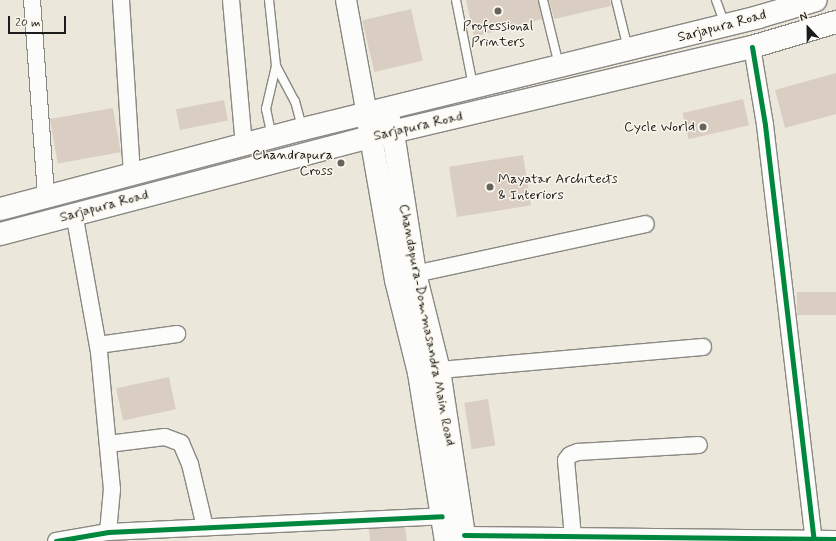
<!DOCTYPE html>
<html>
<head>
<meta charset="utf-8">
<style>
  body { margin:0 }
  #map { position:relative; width:836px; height:541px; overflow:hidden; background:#ebe8db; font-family:Mynerve,sans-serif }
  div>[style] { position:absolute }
  .building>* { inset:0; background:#dacec3; transform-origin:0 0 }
  .roads { filter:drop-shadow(1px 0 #8a8882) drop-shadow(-1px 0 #8a8882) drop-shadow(0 1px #8a8882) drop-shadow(0 -1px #8a8882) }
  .service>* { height:8px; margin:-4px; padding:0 4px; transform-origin:4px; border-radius:4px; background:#fcfcfa }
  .minor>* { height:16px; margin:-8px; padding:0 8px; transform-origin:8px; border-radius:8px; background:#fcfcfa }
  .tertiary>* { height:20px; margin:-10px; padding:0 10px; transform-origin:10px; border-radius:10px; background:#fcfcfa }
  .secondary>* { height:22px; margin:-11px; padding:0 11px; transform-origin:11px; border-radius:11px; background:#fcfcfa }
  .primary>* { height:22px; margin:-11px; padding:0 11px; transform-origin:11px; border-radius:11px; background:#fcfcfa }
  .cycleway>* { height:5px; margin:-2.5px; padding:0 2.5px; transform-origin:2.5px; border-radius:2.5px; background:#00873e }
  .dots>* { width:11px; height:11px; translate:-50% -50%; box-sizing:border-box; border:2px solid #fbf7ec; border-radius:50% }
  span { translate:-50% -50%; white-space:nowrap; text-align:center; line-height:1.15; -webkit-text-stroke:3px #fbf7ec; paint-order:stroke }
  .poi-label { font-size:14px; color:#1c1c1c }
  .right { translate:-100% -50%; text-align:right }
  .left { translate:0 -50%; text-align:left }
  .street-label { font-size:14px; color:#1c1c1c }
  .north { position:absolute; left:788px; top:8px; width:40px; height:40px; -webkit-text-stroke:3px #fbf7ec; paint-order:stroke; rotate:338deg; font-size:11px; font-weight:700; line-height:16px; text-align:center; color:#1c1c1c }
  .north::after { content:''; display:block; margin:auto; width:14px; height:18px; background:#1c1c1c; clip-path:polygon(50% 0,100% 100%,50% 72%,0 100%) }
  .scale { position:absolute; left:8px; top:16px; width:58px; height:18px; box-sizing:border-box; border:2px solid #1c1c1c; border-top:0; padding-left:5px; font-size:12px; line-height:14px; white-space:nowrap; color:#1c1c1c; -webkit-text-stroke:3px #fbf7ec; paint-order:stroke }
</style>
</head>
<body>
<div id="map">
  <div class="building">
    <i style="clip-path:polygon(466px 0,538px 0,542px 19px,474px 37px)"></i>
    <i style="clip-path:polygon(549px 0,610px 0,611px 6px,554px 19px)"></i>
    <i style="left:411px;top:9px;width:53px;height:50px;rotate:77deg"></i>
    <i style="clip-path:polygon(836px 73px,836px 114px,785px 128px,775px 90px)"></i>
    <i style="left:743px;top:99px;width:27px;height:62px;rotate:77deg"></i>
    <i style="left:224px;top:100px;width:21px;height:49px;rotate:79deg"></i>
    <i style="left:113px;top:108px;width:45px;height:64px;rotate:80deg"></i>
    <i style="left:523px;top:155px;width:51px;height:75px;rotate:81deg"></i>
    <i style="left:836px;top:292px;width:23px;height:39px;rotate:90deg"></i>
    <i style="left:169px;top:377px;width:33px;height:54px;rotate:78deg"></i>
    <i style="left:488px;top:399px;width:47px;height:24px;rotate:81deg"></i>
    <i style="clip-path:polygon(405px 527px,407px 541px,370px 541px,369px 529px)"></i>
  </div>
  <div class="roads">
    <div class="service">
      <i style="left:269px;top:0;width:66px;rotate:83.9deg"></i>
      <i style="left:276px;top:66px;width:40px;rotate:62deg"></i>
      <i style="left:295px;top:101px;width:28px;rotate:75deg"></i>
      <i style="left:456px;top:0;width:88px;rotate:78.8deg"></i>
      <i style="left:543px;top:0;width:67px;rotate:76.2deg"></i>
      <i style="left:616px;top:0;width:50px;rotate:76.2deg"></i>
      <i style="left:716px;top:0;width:27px;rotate:70deg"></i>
      <i style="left:272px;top:137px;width:29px;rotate:-102deg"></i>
      <i style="left:266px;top:109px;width:44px;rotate:-76.9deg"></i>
    </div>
    <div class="minor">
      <i style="left:32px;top:0;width:197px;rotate:85.9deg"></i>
      <i style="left:121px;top:0;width:174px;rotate:86.4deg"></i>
      <i style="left:231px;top:0;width:146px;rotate:84.9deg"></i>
      <i style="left:752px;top:47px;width:79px;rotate:80.5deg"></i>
      <i style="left:765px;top:125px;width:419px;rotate:83.3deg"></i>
      <i style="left:74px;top:213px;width:141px;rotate:79.8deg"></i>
      <i style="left:99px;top:352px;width:138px;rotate:84.6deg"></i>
      <i style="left:112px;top:489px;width:43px;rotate:95.3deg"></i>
      <i style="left:415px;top:274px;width:236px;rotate:-12.2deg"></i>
      <i style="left:98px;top:345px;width:80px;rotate:-7.9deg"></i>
      <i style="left:439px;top:370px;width:265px;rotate:-5deg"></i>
      <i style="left:108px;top:444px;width:57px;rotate:-7deg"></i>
      <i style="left:165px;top:437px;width:17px;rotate:21deg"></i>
      <i style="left:181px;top:443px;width:23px;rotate:67deg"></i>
      <i style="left:190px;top:464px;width:65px;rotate:76.6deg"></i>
      <i style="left:464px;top:535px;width:372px;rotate:0.6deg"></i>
      <i style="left:573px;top:537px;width:77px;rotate:-95.2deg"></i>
      <i style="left:566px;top:460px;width:6px;rotate:-51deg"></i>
      <i style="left:570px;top:455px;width:9px;rotate:-21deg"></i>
      <i style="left:578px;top:452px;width:121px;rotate:-3.3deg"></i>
      <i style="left:56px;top:541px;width:53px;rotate:-9.8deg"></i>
      <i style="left:108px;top:532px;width:334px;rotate:-2.7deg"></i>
    </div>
    <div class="tertiary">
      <i style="left:346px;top:0;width:116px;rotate:79.6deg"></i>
    </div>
    <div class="secondary">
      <i style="left:386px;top:109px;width:25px;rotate:74deg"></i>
      <i style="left:393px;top:133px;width:143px;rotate:81.1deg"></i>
      <i style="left:415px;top:274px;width:99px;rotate:76deg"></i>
      <i style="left:439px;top:370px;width:173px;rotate:81.4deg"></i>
      <i style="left:367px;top:114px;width:169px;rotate:80.1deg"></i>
      <i style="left:396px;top:280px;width:96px;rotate:76.1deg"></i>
      <i style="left:419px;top:373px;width:170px;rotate:80.9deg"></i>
    </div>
    <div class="primary">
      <i style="left:0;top:209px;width:313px;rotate:-14.8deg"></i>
      <i style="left:303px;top:129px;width:469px;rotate:-13.8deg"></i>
      <i style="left:758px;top:17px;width:60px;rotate:-16.3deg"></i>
      <i style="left:0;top:234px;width:383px;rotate:-14.7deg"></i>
      <i style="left:371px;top:137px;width:391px;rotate:-13.3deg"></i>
      <i style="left:752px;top:47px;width:88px;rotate:-16.6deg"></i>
    </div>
  </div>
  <div class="cycleway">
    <i style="left:752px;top:47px;width:79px;rotate:80.5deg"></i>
    <i style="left:765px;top:125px;width:419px;rotate:83.3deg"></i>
    <i style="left:464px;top:535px;width:372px;rotate:0.6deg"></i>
    <i style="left:56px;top:541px;width:53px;rotate:-9.8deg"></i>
    <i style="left:108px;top:532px;width:334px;rotate:-2.7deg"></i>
  </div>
  <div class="dots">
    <i style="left:498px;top:11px;background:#64635f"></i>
    <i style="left:703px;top:127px;background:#64635f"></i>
    <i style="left:341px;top:163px;background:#64635f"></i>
    <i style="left:490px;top:187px;background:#64635f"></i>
  </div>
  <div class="poi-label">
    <span style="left:498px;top:34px">Professional<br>Printers</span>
    <span class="right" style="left:695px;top:127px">Cycle World</span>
    <span class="right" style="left:333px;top:163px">Chandrapura<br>Cross</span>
    <span class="left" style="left:498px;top:187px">Mayatar Architects<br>&amp; Interiors</span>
  </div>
  <div class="street-label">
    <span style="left:722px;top:26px;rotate:-15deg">Sarjapura Road</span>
    <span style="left:418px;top:126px;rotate:-13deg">Sarjapura Road</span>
    <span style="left:104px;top:206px;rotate:-15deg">Sarjapura Road</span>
    <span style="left:427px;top:325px;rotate:79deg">Chandapura-Dommasandra Main Road</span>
  </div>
  <div class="north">N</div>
  <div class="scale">20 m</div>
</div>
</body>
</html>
